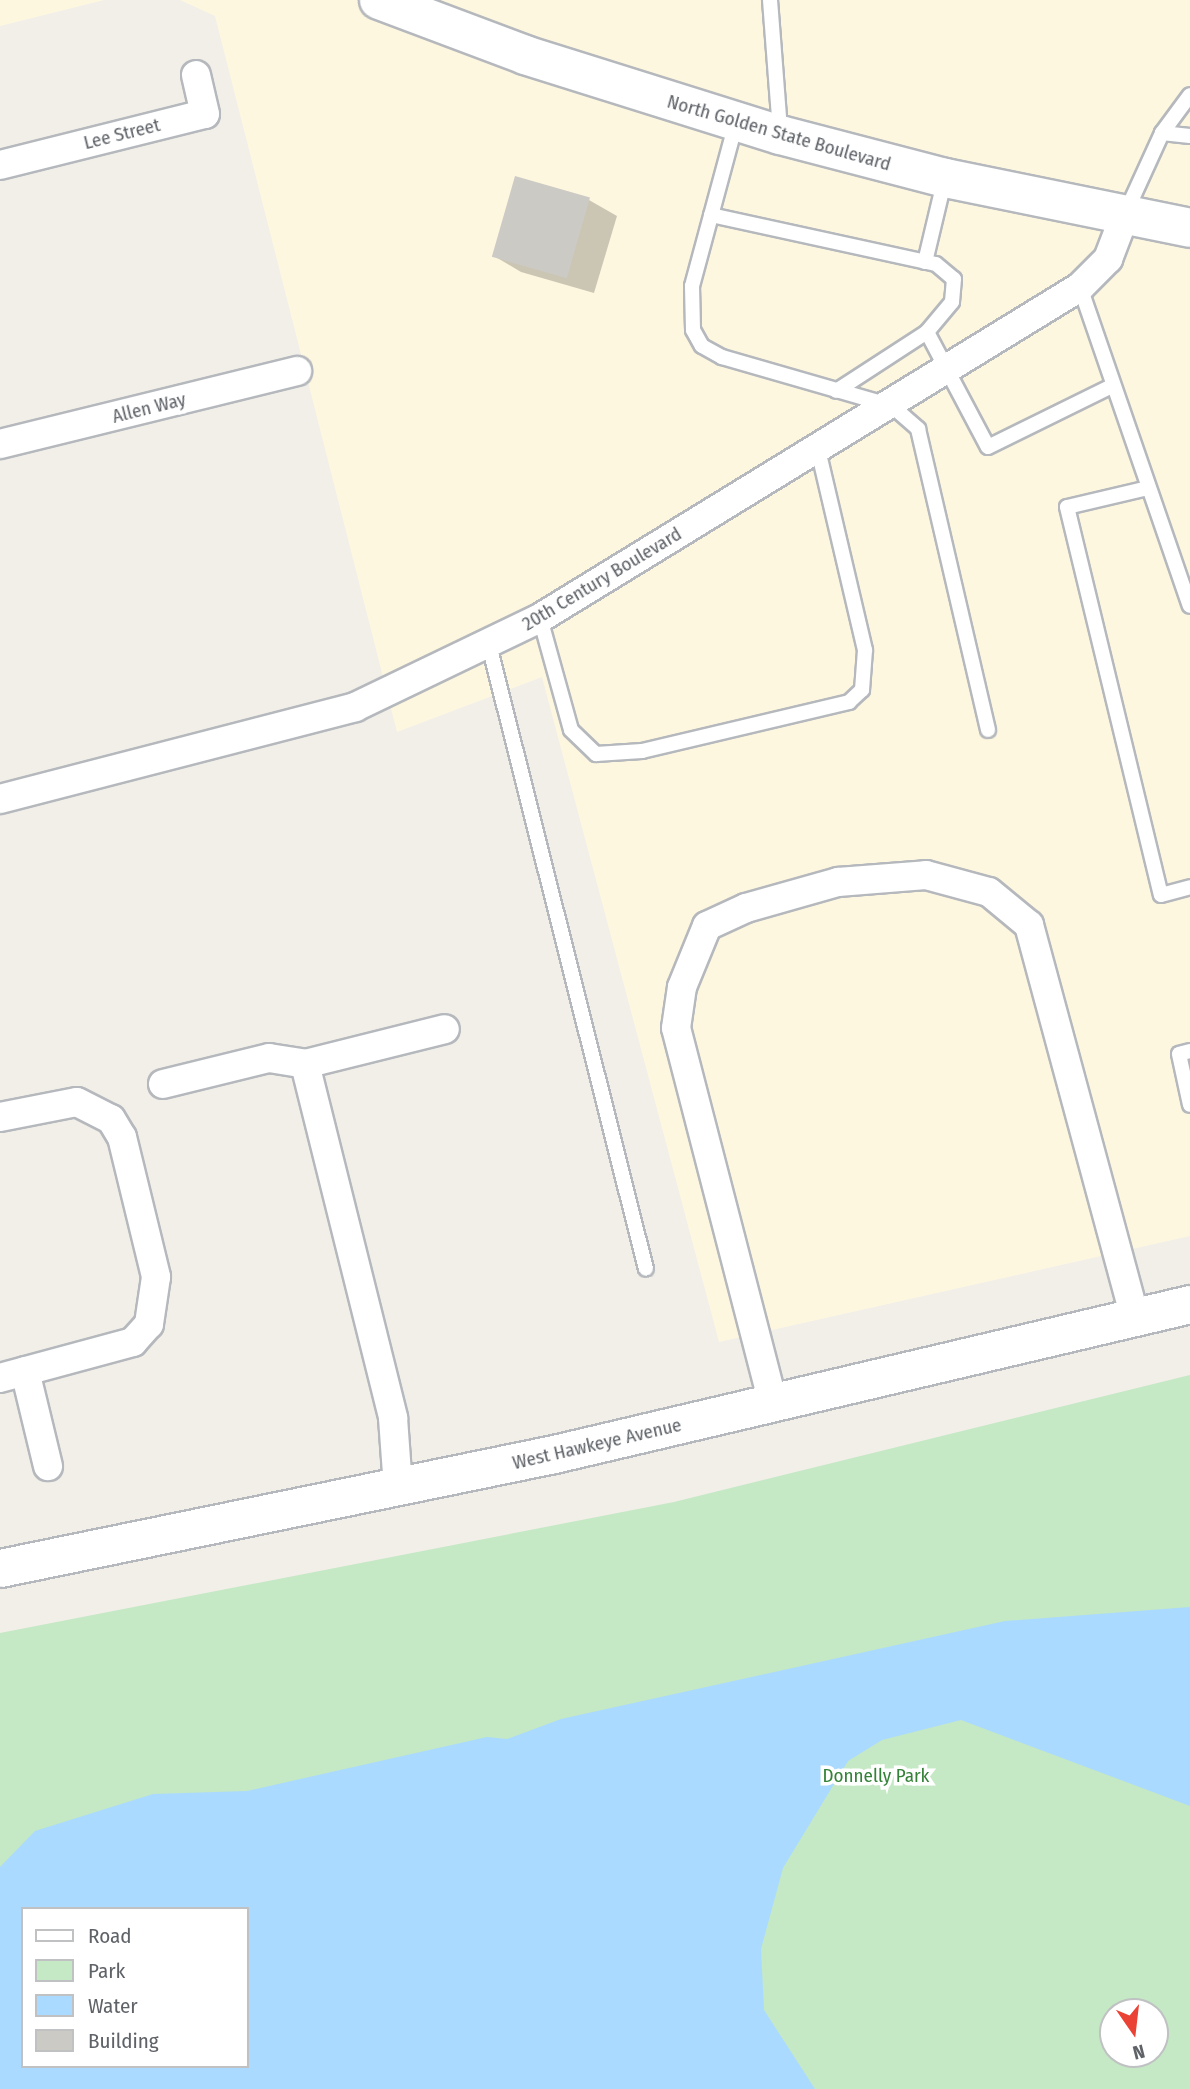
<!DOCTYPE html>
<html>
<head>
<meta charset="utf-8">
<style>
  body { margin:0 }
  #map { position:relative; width:1190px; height:2089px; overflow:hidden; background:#f1efe8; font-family:"Fira Sans Condensed",sans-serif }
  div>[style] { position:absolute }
  .commercial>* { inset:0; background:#fef7e0 }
  .green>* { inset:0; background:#c5e8c5 }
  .water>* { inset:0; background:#aadaff }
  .shadow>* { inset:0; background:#0003 }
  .building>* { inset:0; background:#cccac5; transform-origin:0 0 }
  .roads { filter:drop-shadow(2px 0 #b5b8bc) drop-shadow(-2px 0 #b5b8bc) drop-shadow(0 2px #b5b8bc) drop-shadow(0 -2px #b5b8bc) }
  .service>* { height:14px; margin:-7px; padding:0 7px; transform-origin:7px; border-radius:7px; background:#fff }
  .minor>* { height:28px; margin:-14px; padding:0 14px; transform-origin:14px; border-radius:14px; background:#fff }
  .tertiary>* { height:37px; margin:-18.5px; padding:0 18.5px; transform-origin:18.5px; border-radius:18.5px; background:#fff }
  .secondary>* { height:38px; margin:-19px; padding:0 19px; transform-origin:19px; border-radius:19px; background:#fff }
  span { translate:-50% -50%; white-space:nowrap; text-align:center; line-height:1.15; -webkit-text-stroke:7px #fff; paint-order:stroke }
  .street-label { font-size:19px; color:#5f6368 }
  .park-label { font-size:19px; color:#348238 }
  .legend { position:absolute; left:21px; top:1907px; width:228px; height:161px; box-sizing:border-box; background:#fff; border:2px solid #bfc1c3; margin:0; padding:9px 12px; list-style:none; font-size:21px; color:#5f6368 }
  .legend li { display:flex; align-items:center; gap:14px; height:35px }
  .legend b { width:35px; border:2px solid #bfc1c3 }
  .north { position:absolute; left:1099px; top:1998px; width:70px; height:70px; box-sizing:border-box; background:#fff; border:2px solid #bfc1c3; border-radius:50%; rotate:166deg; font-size:19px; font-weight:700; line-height:28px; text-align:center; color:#5f6368 }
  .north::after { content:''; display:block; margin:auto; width:24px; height:32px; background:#ea4335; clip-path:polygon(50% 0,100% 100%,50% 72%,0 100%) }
</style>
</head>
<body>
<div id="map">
  <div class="commercial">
    <i style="clip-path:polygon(0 0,104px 0,0 26px)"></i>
    <i style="clip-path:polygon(180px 0,1190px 0,1190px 1236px,719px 1342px,542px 677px,397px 732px,215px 16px)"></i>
  </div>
  <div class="green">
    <i style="clip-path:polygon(evenodd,1190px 1375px,1190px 2089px,0 2089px,0 1633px,674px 1502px,1190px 1375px,23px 1909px,247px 1909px,247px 2066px,23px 2066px,23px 1909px,1190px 1375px,1113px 2012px,1155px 2012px,1155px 2054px,1113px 2054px,1113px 2012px)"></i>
  </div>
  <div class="water">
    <i style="clip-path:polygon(evenodd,1190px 1607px,1190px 1806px,961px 1720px,882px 1740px,848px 1761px,783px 1868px,761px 1949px,764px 2010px,815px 2089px,0 2089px,0 1867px,35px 1831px,153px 1794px,247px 1791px,487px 1737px,507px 1739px,561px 1719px,1005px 1621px,1190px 1607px,23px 1909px,247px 1909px,247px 2066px,23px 2066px,23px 1909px)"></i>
  </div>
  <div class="shadow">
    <i style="clip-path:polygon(589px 200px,617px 216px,594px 293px,521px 272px,494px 256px)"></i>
  </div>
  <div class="building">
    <i style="left:515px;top:176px;width:78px;height:84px;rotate:16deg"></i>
  </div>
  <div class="roads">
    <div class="service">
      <i style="left:770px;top:0;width:130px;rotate:85.6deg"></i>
      <i style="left:736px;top:123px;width:169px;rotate:105.1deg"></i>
      <i style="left:692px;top:286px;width:44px;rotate:88.7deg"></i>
      <i style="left:693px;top:330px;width:18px;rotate:61deg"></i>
      <i style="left:702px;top:346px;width:23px;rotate:29deg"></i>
      <i style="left:722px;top:357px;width:177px;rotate:16.1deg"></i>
      <i style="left:892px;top:406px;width:35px;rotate:41deg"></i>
      <i style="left:918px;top:429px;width:309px;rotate:76.9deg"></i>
      <i style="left:1162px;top:133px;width:28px;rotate:6deg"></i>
      <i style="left:1126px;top:212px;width:87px;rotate:-65.5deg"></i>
      <i style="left:1162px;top:133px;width:47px;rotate:-53.6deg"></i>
      <i style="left:711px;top:215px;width:230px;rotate:12.3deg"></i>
      <i style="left:936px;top:264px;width:23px;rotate:40deg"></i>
      <i style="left:954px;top:279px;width:23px;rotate:95deg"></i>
      <i style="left:952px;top:302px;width:39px;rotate:130deg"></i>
      <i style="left:927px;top:332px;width:108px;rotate:147deg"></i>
      <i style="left:925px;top:262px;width:86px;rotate:-76.6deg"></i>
      <i style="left:1080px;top:287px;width:337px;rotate:71deg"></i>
      <i style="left:927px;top:332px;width:130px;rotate:62.1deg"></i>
      <i style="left:988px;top:447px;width:138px;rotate:-26.2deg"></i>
      <i style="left:1148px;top:488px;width:83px;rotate:166.8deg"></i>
      <i style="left:1067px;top:507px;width:399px;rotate:76.4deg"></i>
      <i style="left:1161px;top:895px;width:30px;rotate:-15deg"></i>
      <i style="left:540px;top:618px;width:116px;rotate:74.5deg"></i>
      <i style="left:571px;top:730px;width:35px;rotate:44deg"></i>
      <i style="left:596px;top:754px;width:46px;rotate:-3.7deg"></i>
      <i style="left:642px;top:751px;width:213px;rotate:-13.3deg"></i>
      <i style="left:849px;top:702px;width:18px;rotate:-43deg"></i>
      <i style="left:862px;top:690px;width:40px;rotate:-85.7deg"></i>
      <i style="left:865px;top:650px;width:206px;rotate:-103.2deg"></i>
      <i style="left:489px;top:645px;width:643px;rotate:75.88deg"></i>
      <i style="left:1190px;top:1051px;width:11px;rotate:165deg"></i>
      <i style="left:1179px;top:1054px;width:52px;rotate:77.8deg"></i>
    </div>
    <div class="minor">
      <i style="left:0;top:165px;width:211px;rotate:-14deg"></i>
      <i style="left:205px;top:114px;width:40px;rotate:-103deg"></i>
      <i style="left:0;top:444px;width:306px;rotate:-13.8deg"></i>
      <i style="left:0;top:799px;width:367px;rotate:-14.5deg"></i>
      <i style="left:355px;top:707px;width:205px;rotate:-25.7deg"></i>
      <i style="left:540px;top:618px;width:633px;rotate:-31.51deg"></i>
      <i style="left:1080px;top:287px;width:40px;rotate:-45deg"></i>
      <i style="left:1108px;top:259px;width:45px;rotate:-69.1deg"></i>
      <i style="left:305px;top:1064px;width:365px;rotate:76deg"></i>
      <i style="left:393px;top:1418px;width:70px;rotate:85.9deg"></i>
      <i style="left:163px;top:1084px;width:109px;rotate:-13.8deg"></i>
      <i style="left:269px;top:1058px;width:36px;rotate:9deg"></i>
      <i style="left:305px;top:1064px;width:144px;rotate:-14deg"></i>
      <i style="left:0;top:1117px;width:78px;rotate:-11deg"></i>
      <i style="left:77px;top:1102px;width:38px;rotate:27deg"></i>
      <i style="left:111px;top:1119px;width:21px;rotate:59deg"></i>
      <i style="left:122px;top:1137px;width:144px;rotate:76.3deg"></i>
      <i style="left:156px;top:1277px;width:48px;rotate:98.5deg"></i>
      <i style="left:149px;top:1324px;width:24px;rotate:132deg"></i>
      <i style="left:133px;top:1342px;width:138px;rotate:164.9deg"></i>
      <i style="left:25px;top:1371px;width:98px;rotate:76.4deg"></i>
      <i style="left:773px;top:1403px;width:387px;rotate:-104.5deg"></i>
      <i style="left:676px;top:1028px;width:41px;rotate:-81.7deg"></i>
      <i style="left:682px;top:987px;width:66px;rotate:-67.7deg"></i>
      <i style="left:707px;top:926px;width:43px;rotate:-24.8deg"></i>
      <i style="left:746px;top:908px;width:96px;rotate:-15.8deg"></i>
      <i style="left:838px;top:882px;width:88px;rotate:-4.5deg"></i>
      <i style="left:926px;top:875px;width:65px;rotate:15.1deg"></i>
      <i style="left:989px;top:892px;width:52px;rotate:39.5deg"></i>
      <i style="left:1029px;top:925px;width:407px;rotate:74.9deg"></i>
    </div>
    <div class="tertiary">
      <i style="left:0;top:1568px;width:566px;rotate:-11.63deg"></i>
      <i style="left:554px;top:1454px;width:653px;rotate:-13.27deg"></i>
    </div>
    <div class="secondary">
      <i style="left:379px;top:0;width:156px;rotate:20.6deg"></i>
      <i style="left:525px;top:55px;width:267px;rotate:17.4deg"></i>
      <i style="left:780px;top:135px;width:171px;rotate:14.6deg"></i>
      <i style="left:945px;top:178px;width:250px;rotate:11.5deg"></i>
    </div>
  </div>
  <div class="street-label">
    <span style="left:779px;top:133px;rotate:16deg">North Golden State Boulevard</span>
    <span style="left:122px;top:134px;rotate:-14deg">Lee Street</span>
    <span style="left:149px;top:408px;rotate:-14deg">Allen Way</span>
    <span style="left:602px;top:579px;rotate:-31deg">20th Century Boulevard</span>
    <span style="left:597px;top:1444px;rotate:-13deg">West Hawkeye Avenue</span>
  </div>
  <div class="park-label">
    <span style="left:876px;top:1776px">Donnelly Park</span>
  </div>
  <ul class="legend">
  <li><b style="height:9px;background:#fff"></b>Road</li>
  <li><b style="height:19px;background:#c5e8c5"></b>Park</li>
  <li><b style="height:19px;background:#aadaff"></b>Water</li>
  <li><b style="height:19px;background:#cccac5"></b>Building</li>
  </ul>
  <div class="north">N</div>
</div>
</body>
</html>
